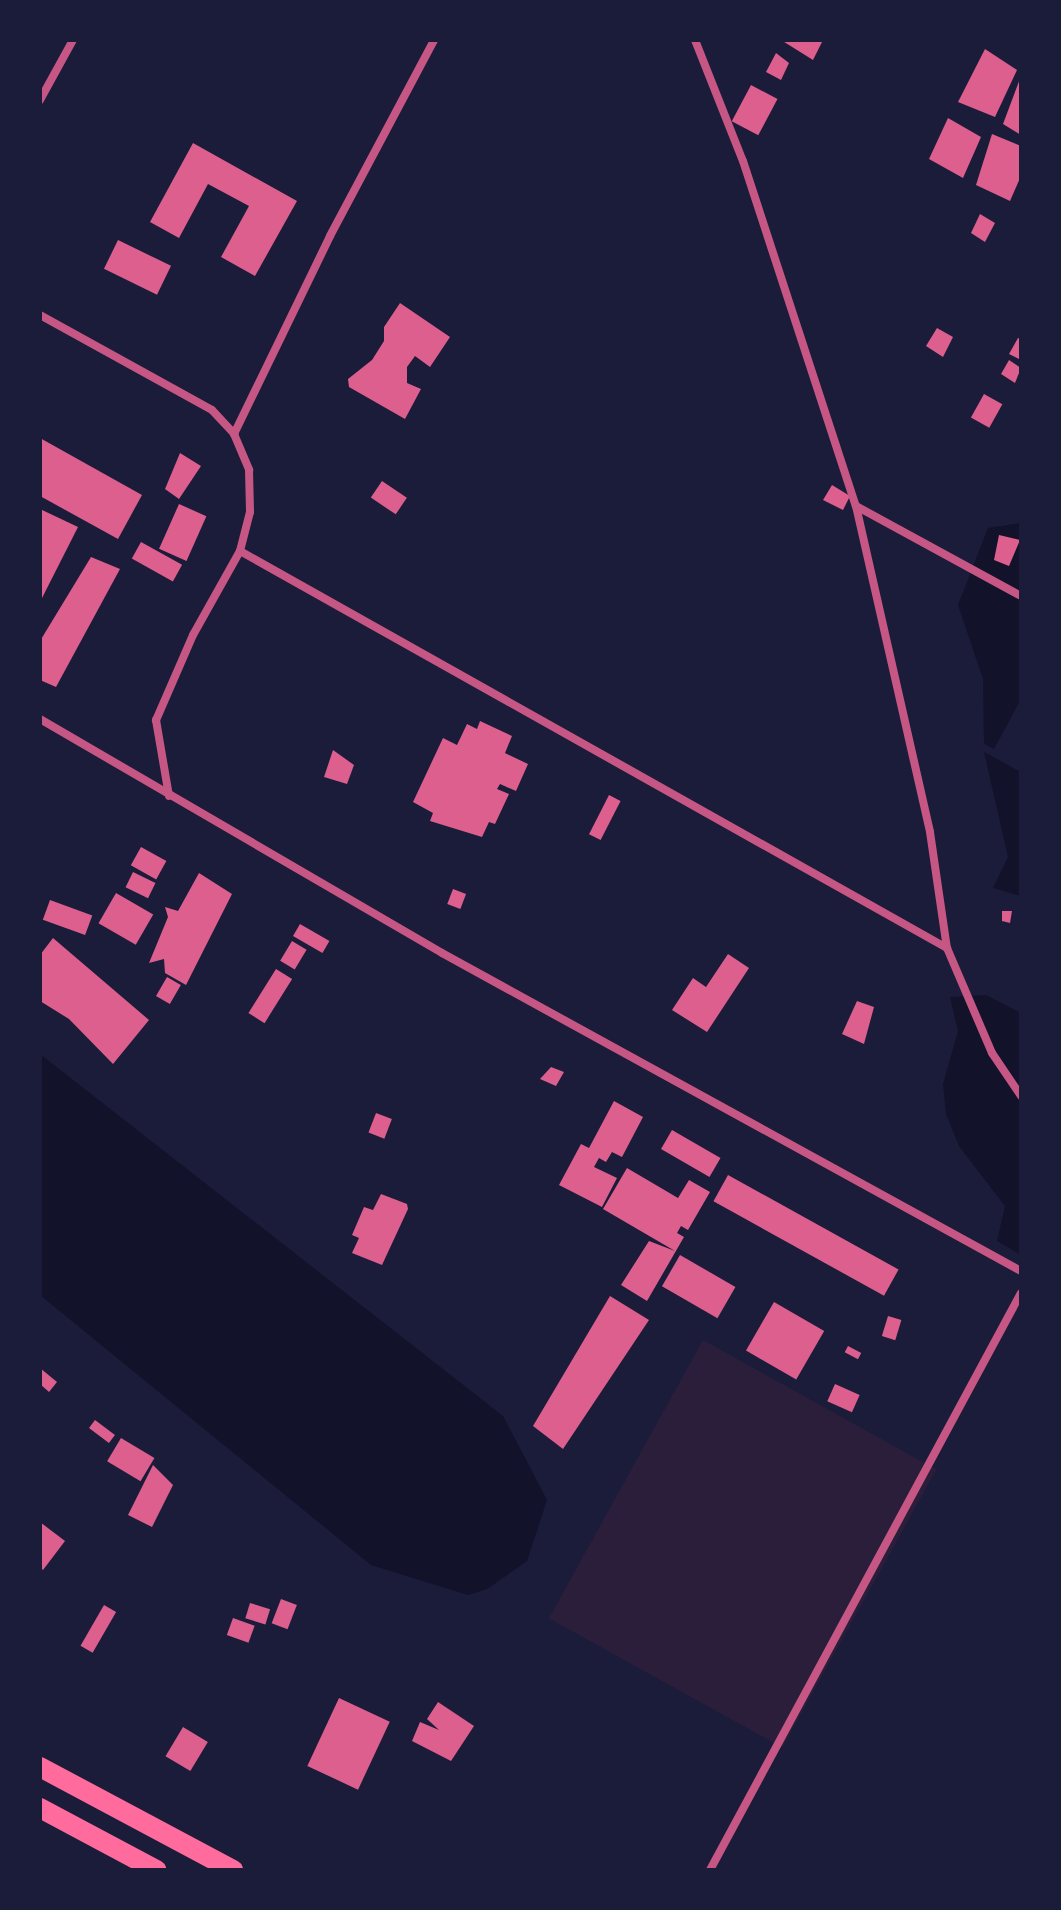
<!DOCTYPE html>
<html>
<head>
<meta charset="utf-8">
<style>
  body { margin:0 }
  #map { position:relative; width:1061px; height:1910px; overflow:hidden; background:#1b1b3a; font-family:"Public Sans",sans-serif }
  div>[style] { position:absolute }
  .green>* { inset:0; background:#2a1e3b; transform-origin:0 0 }
  .water>* { inset:0; background:#12122b }
  .building>* { inset:0; background:#dd5f8e; transform-origin:0 0 }
  .minor>* { height:8px; margin:-4px; padding:0 4px; transform-origin:4px; border-radius:4px; background:#c65784 }
  .primary>* { height:20px; margin:-10px; padding:0 10px; transform-origin:10px; border-radius:10px; background:#ff6b9d }
  span { translate:-50% -50%; white-space:nowrap; text-align:center; line-height:1.15; -webkit-text-stroke:8px #1b1b3a; paint-order:stroke }
  .frame { position:absolute; inset:0; border:42px solid #1b1b3a; pointer-events:none }
</style>
</head>
<body>
<div id="map">
  <div class="green">
    <i style="left:703px;top:1340px;width:267px;height:318px;rotate:29deg"></i>
  </div>
  <div class="water">
    <i style="clip-path:polygon(1021px 523px,1021px 699px,994px 749px,984px 744px,983px 679px,958px 605px,988px 528px)"></i>
    <i style="clip-path:polygon(984px 752px,1021px 772px,1021px 896px,993px 888px,1008px 857px)"></i>
    <i style="clip-path:polygon(986px 995px,1021px 1013px,1021px 1255px,997px 1241px,1005px 1206px,959px 1146px,946px 1114px,943px 1084px,958px 1031px,950px 997px)"></i>
    <i style="clip-path:polygon(40px 1054px,503px 1416px,547px 1500px,527px 1561px,487px 1589px,468px 1595px,371px 1565px,40px 1295px)"></i>
  </div>
  <div class="building">
    <i style="clip-path:polygon(781px 40px,823px 40px,813px 60px)"></i>
    <i style="clip-path:polygon(985px 49px,1017px 70px,995px 117px,958px 102px)"></i>
    <i style="clip-path:polygon(776px 53px,789px 63px,781px 80px,766px 72px)"></i>
    <i style="clip-path:polygon(1021px 76px,1021px 135px,1003px 124px)"></i>
    <i style="left:751px;top:85px;width:30px;height:41px;rotate:28deg"></i>
    <i style="clip-path:polygon(948px 118px,981px 137px,963px 178px,929px 159px)"></i>
    <i style="clip-path:polygon(992px 134px,1021px 146px,1021px 176px,1010px 201px,976px 185px)"></i>
    <i style="clip-path:polygon(193px 143px,297px 201px,255px 276px,221px 257px,249px 206px,208px 184px,179px 238px,150px 222px)"></i>
    <i style="clip-path:polygon(980px 214px,995px 223px,985px 242px,971px 233px)"></i>
    <i style="left:118px;top:240px;width:59px;height:32px;rotate:26deg"></i>
    <i style="clip-path:polygon(400px 303px,450px 337px,430px 367px,415px 356px,407px 367px,407px 383px,421px 389px,405px 419px,349px 387px,348px 379px,372px 360px,384px 341px,384px 327px)"></i>
    <i style="clip-path:polygon(937px 328px,953px 337px,943px 357px,926px 346px)"></i>
    <i style="clip-path:polygon(1018px 338px,1021px 339px,1021px 360px,1009px 354px)"></i>
    <i style="clip-path:polygon(1009px 360px,1021px 368px,1015px 383px,1001px 374px)"></i>
    <i style="left:984px;top:394px;width:21px;height:27px;rotate:29deg"></i>
    <i style="clip-path:polygon(40px 438px,142px 495px,118px 539px,40px 496px)"></i>
    <i style="clip-path:polygon(180px 453px,201px 466px,179px 499px,165px 489px)"></i>
    <i style="left:382px;top:481px;width:30px;height:20px;rotate:34deg"></i>
    <i style="clip-path:polygon(832px 485px,850px 496px,843px 510px,823px 500px)"></i>
    <i style="left:179px;top:504px;width:30px;height:49px;rotate:24deg"></i>
    <i style="clip-path:polygon(40px 509px,78px 527px,40px 602px)"></i>
    <i style="clip-path:polygon(999px 535px,1020px 540px,1009px 566px,994px 560px)"></i>
    <i style="left:141px;top:542px;width:47px;height:19px;rotate:29deg"></i>
    <i style="clip-path:polygon(91px 557px,120px 569px,56px 687px,40px 680px,40px 641px)"></i>
    <i style="clip-path:polygon(480px 721px,512px 736px,505px 753px,528px 764px,516px 791px,500px 784px,497px 789px,509px 794px,495px 824px,489px 822px,482px 837px,430px 821px,433px 813px,413px 802px,443px 738px,457px 745px,467px 724px,477px 729px)"></i>
    <i style="clip-path:polygon(333px 750px,354px 765px,347px 784px,324px 777px)"></i>
    <i style="left:609px;top:795px;width:13px;height:44px;rotate:27deg"></i>
    <i style="left:141px;top:847px;width:29px;height:21px;rotate:29deg"></i>
    <i style="left:133px;top:872px;width:25px;height:17px;rotate:26deg"></i>
    <i style="clip-path:polygon(199px 873px,232px 894px,186px 985px,165px 973px,164px 959px,149px 963px,168px 917px,165px 907px,178px 911px)"></i>
    <i style="left:453px;top:889px;width:14px;height:16px;rotate:21deg"></i>
    <i style="left:116px;top:893px;width:43px;height:35px;rotate:30deg"></i>
    <i style="left:50px;top:900px;width:45px;height:21px;rotate:20deg"></i>
    <i style="clip-path:polygon(1002px 911px,1012px 911px,1010px 923px,1002px 921px)"></i>
    <i style="left:300px;top:924px;width:34px;height:14px;rotate:30deg"></i>
    <i style="clip-path:polygon(53px 938px,149px 1020px,113px 1064px,69px 1019px,40px 1001px,40px 955px)"></i>
    <i style="left:292px;top:941px;width:17px;height:23px;rotate:31deg"></i>
    <i style="clip-path:polygon(728px 954px,749px 968px,707px 1032px,672px 1010px,693px 978px,706px 987px)"></i>
    <i style="left:276px;top:969px;width:19px;height:52px;rotate:32deg"></i>
    <i style="left:167px;top:977px;width:16px;height:22px;rotate:30deg"></i>
    <i style="clip-path:polygon(857px 1001px,874px 1007px,864px 1044px,842px 1034px)"></i>
    <i style="clip-path:polygon(551px 1067px,564px 1072px,556px 1086px,540px 1079px)"></i>
    <i style="clip-path:polygon(614px 1101px,643px 1117px,622px 1157px,612px 1152px,606px 1162px,599px 1158px,594px 1167px,617px 1178px,602px 1207px,559px 1185px,581px 1144px,589px 1148px)"></i>
    <i style="left:376px;top:1113px;width:17px;height:21px;rotate:21deg"></i>
    <i style="left:672px;top:1130px;width:56px;height:22px;rotate:30deg"></i>
    <i style="clip-path:polygon(627px 1168px,678px 1198px,689px 1180px,710px 1192px,688px 1230px,681px 1226px,677px 1233px,684px 1237px,647px 1301px,621px 1285px,649px 1241px,675px 1251px,603px 1209px)"></i>
    <i style="left:728px;top:1175px;width:195px;height:30px;rotate:29deg"></i>
    <i style="clip-path:polygon(381px 1194px,407px 1204px,408px 1209px,382px 1265px,352px 1253px,359px 1238px,352px 1235px,364px 1207px,373px 1210px)"></i>
    <i style="left:680px;top:1255px;width:64px;height:36px;rotate:30deg"></i>
    <i style="clip-path:polygon(610px 1296px,649px 1320px,563px 1449px,533px 1426px)"></i>
    <i style="left:774px;top:1302px;width:58px;height:56px;rotate:30deg"></i>
    <i style="left:888px;top:1316px;width:14px;height:21px;rotate:17deg"></i>
    <i style="left:848px;top:1346px;width:15px;height:7px;rotate:28deg"></i>
    <i style="clip-path:polygon(40px 1368px,57px 1382px,49px 1392px,40px 1384px)"></i>
    <i style="left:835px;top:1384px;width:27px;height:19px;rotate:24deg"></i>
    <i style="left:95px;top:1420px;width:25px;height:10px;rotate:37deg"></i>
    <i style="left:121px;top:1438px;width:39px;height:27px;rotate:31deg"></i>
    <i style="clip-path:polygon(153px 1465px,173px 1485px,152px 1527px,128px 1515px)"></i>
    <i style="clip-path:polygon(40px 1522px,65px 1541px,43px 1570px,40px 1567px)"></i>
    <i style="left:281px;top:1599px;width:17px;height:26px;rotate:21deg"></i>
    <i style="left:250px;top:1603px;width:21px;height:16px;rotate:17deg"></i>
    <i style="left:104px;top:1605px;width:14px;height:47px;rotate:30deg"></i>
    <i style="left:233px;top:1618px;width:23px;height:18px;rotate:20deg"></i>
    <i style="left:339px;top:1698px;width:56px;height:75px;rotate:25deg"></i>
    <i style="clip-path:polygon(438px 1702px,474px 1726px,451px 1761px,412px 1741px,420px 1722px,439px 1730px,427px 1719px)"></i>
    <i style="left:183px;top:1727px;width:29px;height:34px;rotate:31deg"></i>
  </div>
  <div class="minor">
    <i style="left:695px;top:40px;width:130px;rotate:68.4deg"></i>
    <i style="left:743px;top:161px;width:363px;rotate:71.9deg"></i>
    <i style="left:856px;top:506px;width:334px;rotate:77.2deg"></i>
    <i style="left:930px;top:832px;width:117px;rotate:81.7deg"></i>
    <i style="left:947px;top:948px;width:114px;rotate:66.8deg"></i>
    <i style="left:992px;top:1053px;width:52px;rotate:56deg"></i>
    <i style="left:40px;top:100px;width:68px;rotate:-61.2deg"></i>
    <i style="left:40px;top:315px;width:196px;rotate:28.9deg"></i>
    <i style="left:212px;top:410px;width:33px;rotate:47deg"></i>
    <i style="left:234px;top:434px;width:39px;rotate:67deg"></i>
    <i style="left:249px;top:470px;width:42px;rotate:88.6deg"></i>
    <i style="left:250px;top:512px;width:40px;rotate:104.4deg"></i>
    <i style="left:240px;top:551px;width:96px;rotate:119.2deg"></i>
    <i style="left:193px;top:635px;width:93px;rotate:113.5deg"></i>
    <i style="left:156px;top:720px;width:77px;rotate:80.3deg"></i>
    <i style="left:234px;top:434px;width:220px;rotate:-64.1deg"></i>
    <i style="left:330px;top:236px;width:222px;rotate:-62deg"></i>
    <i style="left:856px;top:506px;width:188px;rotate:28.6deg"></i>
    <i style="left:240px;top:551px;width:811px;rotate:29.32deg"></i>
    <i style="left:40px;top:719px;width:465px;rotate:30.2deg"></i>
    <i style="left:442px;top:953px;width:661px;rotate:28.78deg"></i>
    <i style="left:710px;top:1870px;width:655px;rotate:-61.68deg"></i>
  </div>
  <div class="primary">
    <i style="left:40px;top:1767px;width:219px;rotate:28.1deg"></i>
    <i style="left:40px;top:1808px;width:132px;rotate:28.1deg"></i>
  </div>
  <div class="frame"></div>
</div>
</body>
</html>
